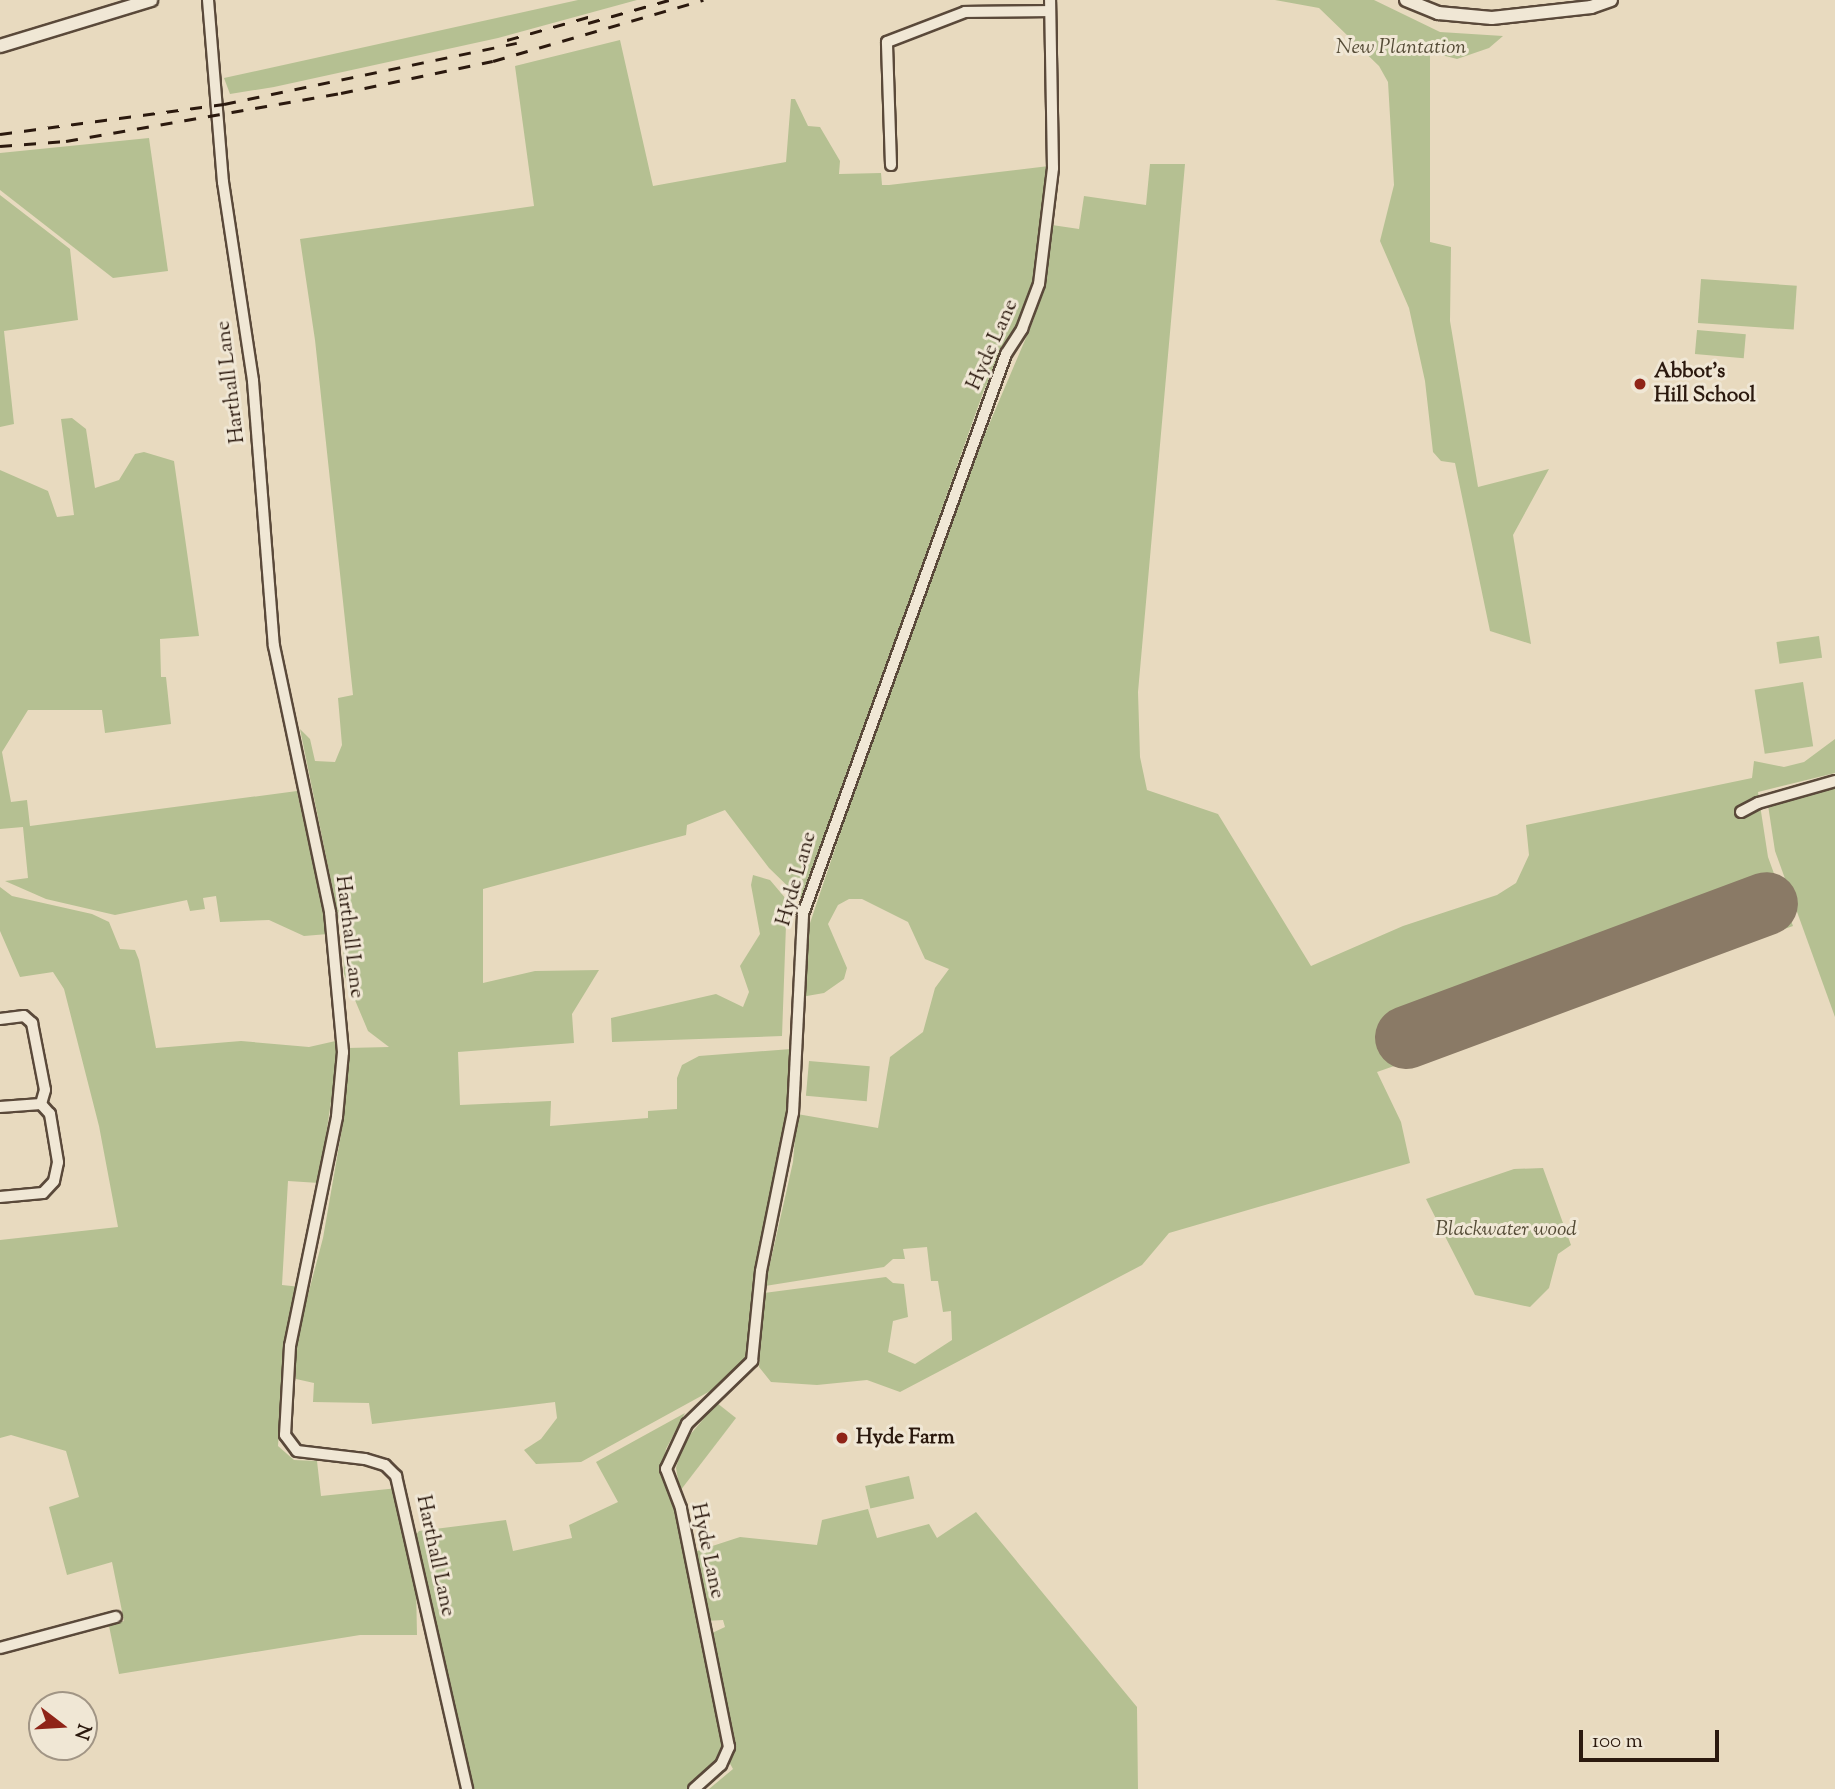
<!DOCTYPE html>
<html>
<head>
<meta charset="utf-8">
<style>
  body { margin:0 }
  #map { position:relative; width:1835px; height:1789px; overflow:hidden; background:#e8dabf; font-family:"Sorts Mill Goudy",serif }
  div>[style] { position:absolute }
  .green>* { inset:0; background:#b5c092; transform-origin:0 0 }
  .runway>* { height:63px; margin:-31.5px; padding:0 31.5px; transform-origin:31.5px; border-radius:31.5px; background:#8a7a66 }
  .roads { filter:drop-shadow(2px 0 #5a493a) drop-shadow(-2px 0 #5a493a) drop-shadow(0 2px #5a493a) drop-shadow(0 -2px #5a493a) }
  .minor>* { height:10px; margin:-5px; padding:0 5px; transform-origin:5px; border-radius:5px; background:#f0e7d5 }
  .tertiary>* { height:12px; margin:-6px; padding:0 6px; transform-origin:6px; border-radius:6px; background:#f0e7d5 }
  .rail>* { height:2.5px; margin-top:-1.25px; transform-origin:0; background:repeating-linear-gradient(90deg,#2b190e 0 12px,transparent 0 24px) }
  .dots>* { width:19px; height:19px; translate:-50% -50%; box-sizing:border-box; border:4px solid #f0e7d5; border-radius:50% }
  span { translate:-50% -50%; white-space:nowrap; text-align:center; line-height:1.15; -webkit-text-stroke:6px #f0e7d5; paint-order:stroke }
  .park-label { font-size:21px; color:#544b36; font-style:italic }
  .street-label { font-size:21px; color:#2b190e }
  .poi-label { font-size:21px; color:#2b190e; font-weight:700 }
  .left { translate:0 -50%; text-align:left }
  .north { position:absolute; left:28px; top:1691px; width:70px; height:70px; box-sizing:border-box; background:#f0e7d5; border:2px solid #a19585; border-radius:50%; rotate:107deg; font-size:19px; font-weight:700; line-height:28px; text-align:center; color:#2b190e }
  .north::after { content:''; display:block; margin:auto; width:24px; height:32px; background:#8f2418; clip-path:polygon(50% 0,100% 100%,50% 72%,0 100%) }
  .scale { position:absolute; left:1579px; top:1730px; width:140px; height:32px; box-sizing:border-box; border:4px solid #2b190e; border-top:0; padding-left:9px; font-size:21px; line-height:24px; white-space:nowrap; color:#2b190e; -webkit-text-stroke:5px #f0e7d5; paint-order:stroke }
</style>
</head>
<body>
<div id="map">
  <div class="green">
    <i style="clip-path:polygon(578px 0,637px 0,498px 38px,274px 87px,230px 94px,224px 78px)"></i>
    <i style="clip-path:polygon(1275px 0,1374px 0,1440px 32px,1503px 36px,1489px 48px,1457px 59px,1430px 52px,1430px 242px,1451px 247px,1450px 321px,1478px 487px,1549px 469px,1513px 535px,1531px 644px,1490px 631px,1455px 463px,1441px 461px,1433px 452px,1425px 381px,1409px 308px,1380px 241px,1394px 185px,1388px 82px,1379px 66px,1319px 8px)"></i>
    <i style="clip-path:polygon(620px 40px,653px 186px,786px 162px,791px 99px,795px 99px,808px 126px,820px 127px,840px 161px,839px 174px,881px 173px,882px 185px,889px 185px,1049px 166px,1034px 280px,1026px 311px,984px 390px,804px 897px,800px 898px,769px 868px,725px 810px,687px 825px,686px 835px,483px 889px,483px 983px,535px 971px,599px 970px,572px 1014px,574px 1043px,458px 1052px,460px 1105px,551px 1101px,550px 1126px,648px 1118px,648px 1111px,677px 1109px,677px 1078px,682px 1065px,699px 1056px,791px 1049px,789px 1112px,751px 1354px,734px 1378px,581px 1462px,536px 1464px,524px 1450px,541px 1439px,557px 1418px,555px 1402px,372px 1424px,369px 1403px,313px 1402px,314px 1383px,296px 1379px,296px 1340px,323px 1238px,343px 1123px,347px 1048px,389px 1047px,368px 1031px,344px 974px,343px 940px,300px 729px,310px 739px,315px 761px,335px 762px,342px 745px,338px 698px,353px 695px,315px 340px,300px 239px,534px 206px,515px 66px)"></i>
    <i style="clip-path:polygon(149px 138px,168px 271px,113px 278px,0 190px,0 153px)"></i>
    <i style="clip-path:polygon(1150px 164px,1185px 164px,1138px 692px,1140px 757px,1147px 790px,1218px 814px,1311px 966px,1403px 926px,1497px 895px,1516px 883px,1529px 855px,1526px 825px,1752px 778px,1754px 761px,1784px 767px,1804px 762px,1835px 739px,1835px 773px,1758px 792px,1768px 857px,1793px 926px,1377px 1072px,1401px 1122px,1410px 1163px,1169px 1233px,1142px 1265px,900px 1392px,867px 1380px,817px 1385px,771px 1382px,759px 1367px,764px 1293px,886px 1277px,893px 1283px,904px 1284px,908px 1317px,893px 1321px,888px 1352px,915px 1364px,952px 1340px,951px 1311px,943px 1312px,938px 1281px,931px 1281px,927px 1247px,903px 1249px,905px 1259px,893px 1259px,884px 1267px,765px 1286px,793px 1162px,797px 1114px,878px 1128px,890px 1057px,923px 1032px,935px 988px,949px 969px,925px 959px,908px 922px,862px 899px,849px 899px,838px 905px,828px 924px,847px 968px,844px 979px,824px 993px,801px 997px,806px 935px,884px 703px,967px 476px,1034px 319px,1052px 225px,1079px 229px,1084px 196px,1146px 205px)"></i>
    <i style="clip-path:polygon(0 195px,70px 249px,78px 320px,4px 331px,14px 424px,0 427px)"></i>
    <i style="left:1701px;top:279px;width:96px;height:44px;rotate:4deg"></i>
    <i style="left:1697px;top:330px;width:49px;height:24px;rotate:5deg"></i>
    <i style="clip-path:polygon(72px 418px,86px 429px,95px 488px,119px 480px,135px 454px,144px 452px,174px 461px,199px 636px,160px 639px,161px 677px,166px 677px,171px 724px,105px 733px,102px 710px,28px 710px,2px 752px,11px 802px,27px 800px,30px 826px,297px 791px,328px 934px,304px 936px,269px 920px,220px 922px,216px 896px,203px 898px,205px 909px,190px 911px,187px 900px,115px 915px,46px 899px,5px 881px,28px 878px,23px 827px,0 829px,0 470px,48px 491px,57px 517px,74px 515px,61px 419px)"></i>
    <i style="left:1819px;top:636px;width:22px;height:43px;rotate:82deg"></i>
    <i style="left:1803px;top:682px;width:65px;height:49px;rotate:81deg"></i>
    <i style="clip-path:polygon(1835px 788px,1835px 1017px,1775px 851px,1768px 805px)"></i>
    <i style="clip-path:polygon(753px 875px,770px 880px,792px 906px,786px 925px,782px 1036px,612px 1042px,611px 1018px,716px 994px,743px 1007px,749px 992px,740px 966px,760px 934px,751px 885px)"></i>
    <i style="clip-path:polygon(0 887px,12px 896px,92px 914px,109px 922px,120px 949px,135px 950px,139px 960px,156px 1048px,241px 1041px,309px 1047px,340px 1040px,319px 1183px,288px 1181px,282px 1285px,301px 1287px,285px 1346px,278px 1446px,294px 1460px,317px 1461px,321px 1496px,398px 1488px,416px 1586px,417px 1635px,360px 1635px,119px 1674px,109px 1626px,124px 1621px,112px 1562px,67px 1575px,49px 1507px,79px 1497px,66px 1451px,11px 1435px,0 1438px,0 1240px,118px 1227px,99px 1126px,64px 989px,53px 972px,20px 977px,0 931px)"></i>
    <i style="left:809px;top:1061px;width:61px;height:35px;rotate:5deg"></i>
    <i style="clip-path:polygon(1543px 1168px,1571px 1245px,1558px 1254px,1549px 1288px,1530px 1307px,1475px 1295px,1426px 1199px,1514px 1169px)"></i>
    <i style="clip-path:polygon(717px 1403px,736px 1418px,680px 1491px,676px 1468px,683px 1443px)"></i>
    <i style="clip-path:polygon(685px 1413px,666px 1449px,662px 1471px,677px 1511px,724px 1754px,714px 1767px,692px 1780px,687px 1789px,473px 1789px,416px 1552px,416px 1535px,419px 1531px,506px 1520px,513px 1551px,572px 1538px,569px 1525px,618px 1502px,596px 1462px)"></i>
    <i style="left:909px;top:1476px;width:23px;height:45px;rotate:77deg"></i>
    <i style="clip-path:polygon(868px 1509px,877px 1538px,929px 1524px,937px 1538px,976px 1512px,1137px 1707px,1138px 1789px,709px 1789px,733px 1769px,728px 1760px,733px 1731px,710px 1634px,725px 1627px,723px 1620px,705px 1621px,694px 1552px,740px 1537px,817px 1545px,822px 1520px)"></i>
  </div>
  <div class="runway">
    <i style="left:1406px;top:1037px;width:384px;rotate:-20.4deg"></i>
  </div>
  <div class="roads">
    <div class="minor">
      <i style="left:208px;top:0;width:183px;rotate:85.3deg"></i>
      <i style="left:223px;top:182px;width:201px;rotate:81.4deg"></i>
      <i style="left:253px;top:381px;width:266px;rotate:85.5deg"></i>
      <i style="left:274px;top:646px;width:272px;rotate:78.1deg"></i>
      <i style="left:330px;top:912px;width:141px;rotate:84.7deg"></i>
      <i style="left:343px;top:1052px;width:65px;rotate:95.3deg"></i>
      <i style="left:337px;top:1117px;width:234px;rotate:101.6deg"></i>
      <i style="left:290px;top:1346px;width:89px;rotate:93.2deg"></i>
      <i style="left:285px;top:1435px;width:20px;rotate:53deg"></i>
      <i style="left:297px;top:1451px;width:68px;rotate:6.7deg"></i>
      <i style="left:365px;top:1459px;width:21px;rotate:17deg"></i>
      <i style="left:385px;top:1465px;width:16px;rotate:45deg"></i>
      <i style="left:396px;top:1476px;width:321px;rotate:77.2deg"></i>
      <i style="left:891px;top:165px;width:123px;rotate:-91.9deg"></i>
      <i style="left:887px;top:42px;width:84px;rotate:-21deg"></i>
      <i style="left:965px;top:12px;width:85px;rotate:-0.7deg"></i>
      <i style="left:1741px;top:812px;width:19px;rotate:-28deg"></i>
      <i style="left:1758px;top:803px;width:80px;rotate:-15.9deg"></i>
      <i style="left:0;top:1019px;width:24px;rotate:-7deg"></i>
      <i style="left:24px;top:1016px;width:11px;rotate:41deg"></i>
      <i style="left:32px;top:1023px;width:68px;rotate:79deg"></i>
      <i style="left:45px;top:1090px;width:15px;rotate:106deg"></i>
      <i style="left:0;top:1107px;width:41px;rotate:-4.2deg"></i>
      <i style="left:0;top:1197px;width:43px;rotate:-5.3deg"></i>
      <i style="left:43px;top:1193px;width:16px;rotate:-47deg"></i>
      <i style="left:54px;top:1181px;width:19px;rotate:-78deg"></i>
      <i style="left:58px;top:1162px;width:49px;rotate:-99.5deg"></i>
      <i style="left:50px;top:1114px;width:13px;rotate:-132deg"></i>
      <i style="left:0;top:1648px;width:120px;rotate:-15deg"></i>
      <i style="left:694px;top:1789px;width:36px;rotate:-42deg"></i>
      <i style="left:721px;top:1765px;width:20px;rotate:-66deg"></i>
      <i style="left:729px;top:1747px;width:244px;rotate:-101.4deg"></i>
      <i style="left:681px;top:1508px;width:42px;rotate:-111deg"></i>
      <i style="left:666px;top:1469px;width:50px;rotate:-65deg"></i>
      <i style="left:687px;top:1424px;width:91px;rotate:-44.1deg"></i>
      <i style="left:752px;top:1361px;width:90px;rotate:-84.3deg"></i>
      <i style="left:761px;top:1271px;width:161px;rotate:-78.6deg"></i>
      <i style="left:793px;top:1113px;width:199px;rotate:-87.1deg"></i>
      <i style="left:803px;top:914px;width:596px;rotate:-70.07deg"></i>
      <i style="left:1006px;top:354px;width:30px;rotate:-57deg"></i>
      <i style="left:1022px;top:329px;width:48px;rotate:-69.3deg"></i>
      <i style="left:1039px;top:284px;width:117px;rotate:-83.1deg"></i>
      <i style="left:1053px;top:168px;width:168px;rotate:-91deg"></i>
    </div>
    <div class="tertiary">
      <i style="left:1406px;top:0;width:35px;rotate:22deg"></i>
      <i style="left:1438px;top:13px;width:54px;rotate:5.3deg"></i>
      <i style="left:1492px;top:18px;width:100px;rotate:-6.3deg"></i>
      <i style="left:1591px;top:7px;width:21px;rotate:-19deg"></i>
      <i style="left:0;top:46px;width:158px;rotate:-16.9deg"></i>
    </div>
  </div>
  <div class="rail">
    <i style="left:588px;top:23px;width:84px;rotate:-15.9deg"></i>
    <i style="left:507px;top:40px;width:95px;rotate:-15.9deg"></i>
    <i style="left:0;top:134px;width:226px;rotate:-7.6deg"></i>
    <i style="left:224px;top:104px;width:299px;rotate:-11.8deg"></i>
    <i style="left:0;top:146px;width:66px;rotate:-4.3deg"></i>
    <i style="left:66px;top:141px;width:279px;rotate:-9.9deg"></i>
    <i style="left:341px;top:93px;width:155px;rotate:-11.9deg"></i>
    <i style="left:493px;top:61px;width:219px;rotate:-16.2deg"></i>
  </div>
  <div class="dots">
    <i style="left:1640px;top:384px;background:#8f2418"></i>
    <i style="left:842px;top:1438px;background:#8f2418"></i>
  </div>
  <div class="park-label">
    <span style="left:1401px;top:48px">New Plantation</span>
    <span style="left:1506px;top:1230px">Blackwater wood</span>
  </div>
  <div class="street-label">
    <span style="left:993px;top:345px;rotate:-66deg">Hyde Lane</span>
    <span style="left:231px;top:382px;rotate:-97deg">Harthall Lane</span>
    <span style="left:797px;top:879px;rotate:-74deg">Hyde Lane</span>
    <span style="left:349px;top:937px;rotate:83deg">Harthall Lane</span>
    <span style="left:707px;top:1551px;rotate:78deg">Hyde Lane</span>
    <span style="left:435px;top:1556px;rotate:78deg">Harthall Lane</span>
  </div>
  <div class="poi-label">
    <span class="left" style="left:1654px;top:384px">Abbot's<br>Hill School</span>
    <span class="left" style="left:856px;top:1438px">Hyde Farm</span>
  </div>
  <div class="north">N</div>
  <div class="scale">100 m</div>
</div>
</body>
</html>
